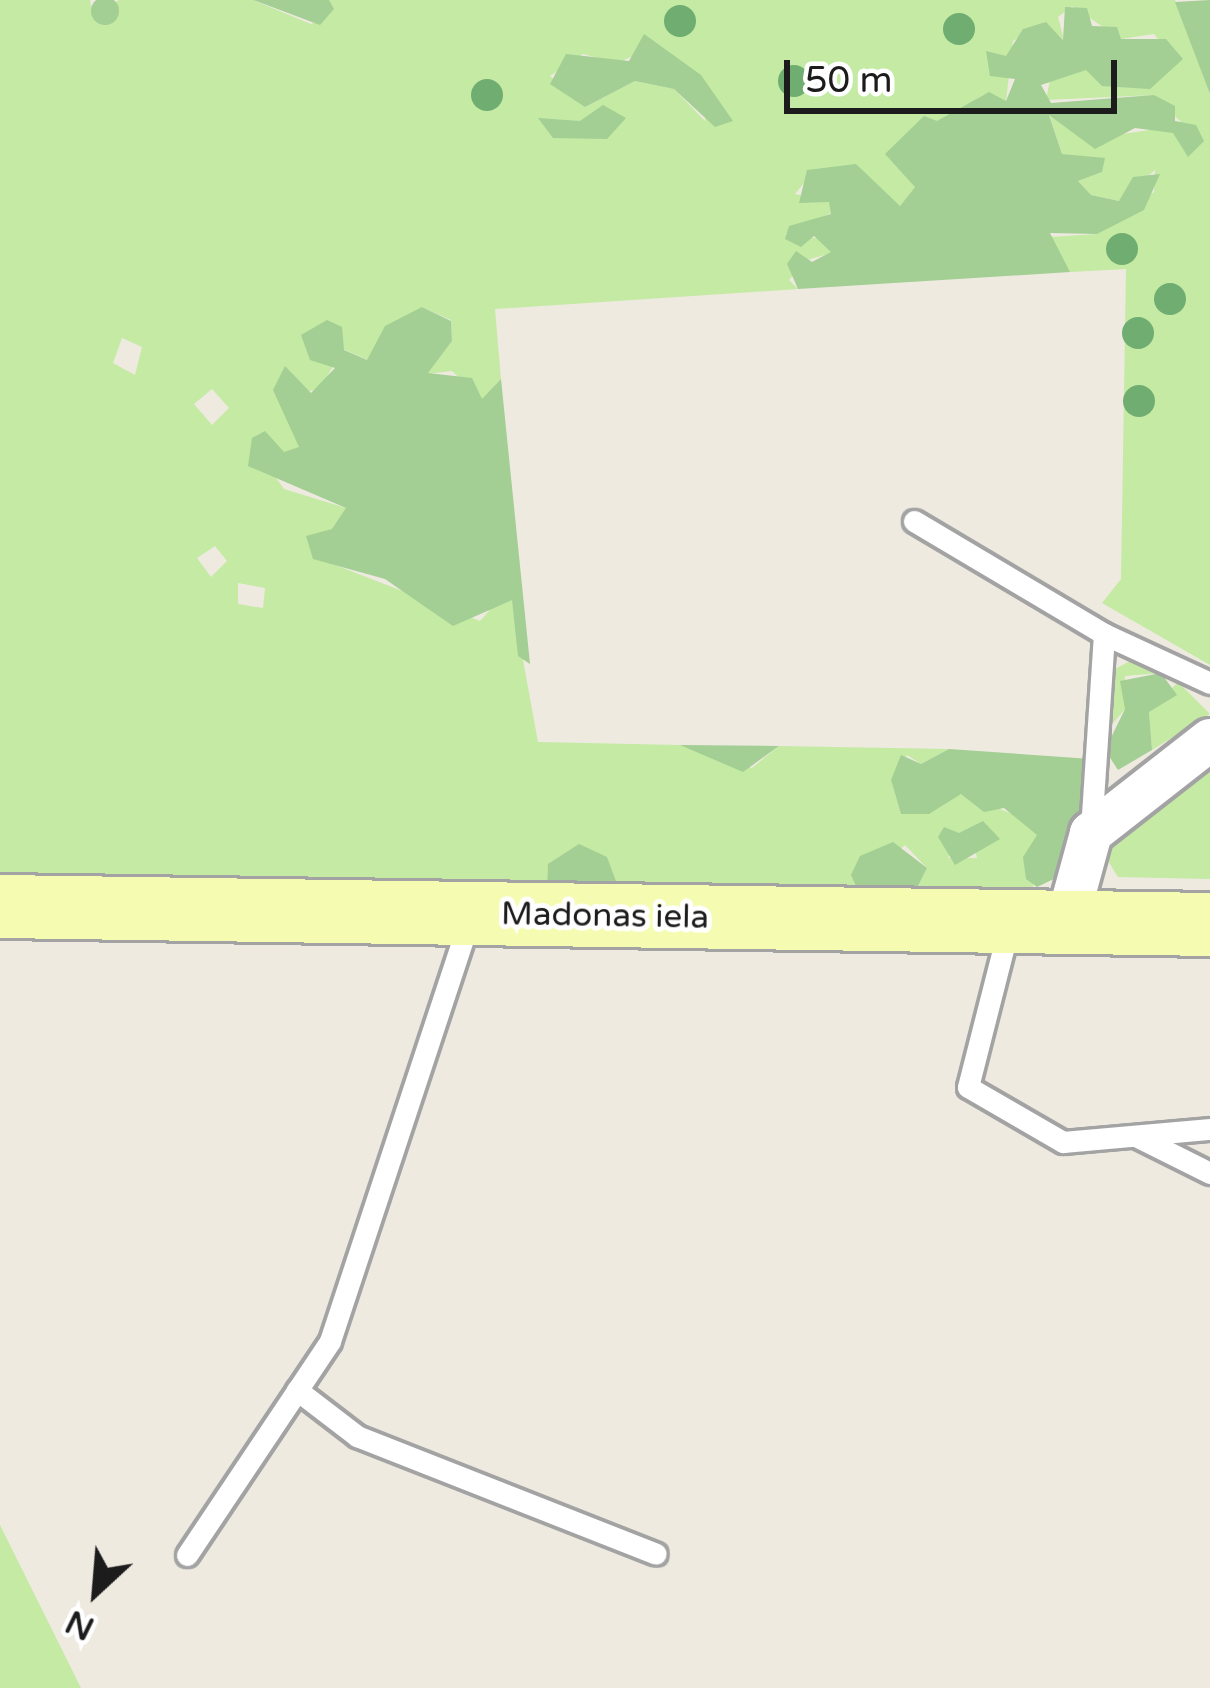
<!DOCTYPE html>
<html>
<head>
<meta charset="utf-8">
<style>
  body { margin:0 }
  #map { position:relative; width:1210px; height:1688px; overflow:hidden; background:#eeeae0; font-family:"Varela Round",sans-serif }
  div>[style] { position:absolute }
  .grass>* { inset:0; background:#c4eaa4 }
  .forest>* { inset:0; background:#a3ce94 }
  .round { border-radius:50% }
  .roads { filter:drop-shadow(3px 0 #a3a3a3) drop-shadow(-3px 0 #a3a3a3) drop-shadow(0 3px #a3a3a3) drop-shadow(0 -3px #a3a3a3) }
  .service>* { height:21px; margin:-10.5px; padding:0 10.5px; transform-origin:10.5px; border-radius:10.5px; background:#fff }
  .minor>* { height:42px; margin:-21px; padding:0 21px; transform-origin:21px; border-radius:21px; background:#fff }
  .secondary>* { height:63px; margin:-31.5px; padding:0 31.5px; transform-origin:31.5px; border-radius:31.5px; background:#f5fbb1 }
  .trees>* { width:32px; height:32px; margin:-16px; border-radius:50%; background:#70ad71 }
  span { translate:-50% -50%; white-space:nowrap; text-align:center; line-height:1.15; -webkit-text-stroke:10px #fff; paint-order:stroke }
  .street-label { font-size:33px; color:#1c1c1c }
  .north { position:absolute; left:36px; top:1532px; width:120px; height:120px; -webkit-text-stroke:9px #fff; paint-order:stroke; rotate:206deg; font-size:33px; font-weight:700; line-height:48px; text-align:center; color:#1c1c1c }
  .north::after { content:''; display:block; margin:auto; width:42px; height:54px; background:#1c1c1c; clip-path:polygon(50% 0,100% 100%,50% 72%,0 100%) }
  .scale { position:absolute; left:784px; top:60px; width:333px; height:54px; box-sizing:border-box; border:6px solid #1c1c1c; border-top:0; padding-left:15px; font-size:36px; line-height:42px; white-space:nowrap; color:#1c1c1c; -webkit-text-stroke:9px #fff; paint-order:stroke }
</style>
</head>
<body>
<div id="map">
  <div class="grass">
    <i style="clip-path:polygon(evenodd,0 0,90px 0,93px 16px,119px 0,253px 0,311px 24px,333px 9px,329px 0,1175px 0,1210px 94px,1210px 665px,1102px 603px,1121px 579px,1126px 269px,1070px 272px,1049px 237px,1097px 234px,1154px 192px,1155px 170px,1119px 201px,1091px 195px,1078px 181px,1102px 172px,1093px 158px,1062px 154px,1049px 114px,1088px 139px,1184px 125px,1154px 95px,1046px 100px,1051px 75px,1086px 70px,1131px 88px,1166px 49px,1154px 34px,1121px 39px,1072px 6px,1058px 17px,1064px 40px,1045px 22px,1013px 41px,1006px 101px,983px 95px,894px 152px,915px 187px,899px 207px,840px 167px,804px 183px,795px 194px,830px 202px,831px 213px,785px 234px,829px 240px,832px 253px,807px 260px,789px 280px,798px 289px,495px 309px,501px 379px,482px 400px,452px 371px,427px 374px,452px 341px,451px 320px,422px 307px,368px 360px,343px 349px,321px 387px,284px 401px,299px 447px,268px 467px,284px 489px,346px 508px,330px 563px,480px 621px,504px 594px,512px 600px,538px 742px,680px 745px,752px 768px,779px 746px,949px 749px,921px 764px,907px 755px,891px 780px,901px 814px,962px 794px,1020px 817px,1038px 835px,1032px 896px,912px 898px,927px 868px,905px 845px,857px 888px,0 881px,0 0,653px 47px,708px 86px,705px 121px,674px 89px,635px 81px,585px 107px,550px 76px,583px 54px,617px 63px,653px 47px,0 0,122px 338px,142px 347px,135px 375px,113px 363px,122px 338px,0 0,212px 389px,229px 408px,212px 425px,194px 404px,212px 389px,0 0,215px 546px,227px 561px,211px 577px,197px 558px,215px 546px,0 0,238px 583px,265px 588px,263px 608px,238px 604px,238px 583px,0 0,970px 830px,977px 858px,948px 858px,959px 833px,970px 830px)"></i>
    <i style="clip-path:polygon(1134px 659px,1161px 673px,1125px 676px,1125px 709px,1109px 728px,1113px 670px)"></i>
    <i style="clip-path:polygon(1178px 682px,1210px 714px,1152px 750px,1149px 712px)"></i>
    <i style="clip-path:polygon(1210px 765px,1210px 879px,1118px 877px,1102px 851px,1112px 836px)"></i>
    <i style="clip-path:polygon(0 1525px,81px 1688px,0 1688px)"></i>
  </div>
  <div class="forest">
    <i class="round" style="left:91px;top:-3px;width:28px;height:28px"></i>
    <i style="clip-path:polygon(253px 0,329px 0,334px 9px,320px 25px)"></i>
    <i style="clip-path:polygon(1210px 0,1210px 94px,1175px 2px)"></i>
    <i style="clip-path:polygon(1065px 7px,1087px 8px,1092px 26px,1117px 27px,1121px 39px,1166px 39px,1183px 59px,1150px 89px,1102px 86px,1086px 70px,1041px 85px,1051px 103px,1154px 95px,1175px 106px,1175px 121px,1196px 125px,1204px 141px,1188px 157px,1173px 133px,1135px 128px,1095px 149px,1049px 115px,1062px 154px,1105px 158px,1102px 172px,1078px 181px,1091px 195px,1119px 201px,1133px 177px,1160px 174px,1144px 210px,1097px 234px,1050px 233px,1070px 272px,798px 289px,787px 264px,796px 251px,812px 262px,831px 252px,814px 236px,801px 247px,785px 239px,789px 226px,831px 214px,829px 202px,799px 203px,807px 170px,856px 164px,900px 206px,915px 187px,885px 154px,924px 116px,937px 121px,989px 92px,1006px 101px,1015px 79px,990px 76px,986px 51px,1006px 56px,1023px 29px,1046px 22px,1063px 40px)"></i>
    <i style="clip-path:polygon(644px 34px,701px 75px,733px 121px,715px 127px,674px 89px,635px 81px,585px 107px,550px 84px,566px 54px,629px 61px)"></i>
    <i style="clip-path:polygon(603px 105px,626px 118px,607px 139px,553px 138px,538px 118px,580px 121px)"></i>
    <i style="clip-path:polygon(422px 307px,451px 321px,452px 341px,428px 373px,472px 378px,482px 399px,501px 379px,530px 664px,518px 656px,512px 600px,453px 626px,385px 579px,313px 559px,306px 536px,332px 529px,346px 508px,248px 466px,252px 438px,265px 431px,284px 452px,299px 447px,273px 390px,285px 366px,311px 393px,335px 368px,310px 360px,301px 335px,327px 320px,342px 327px,344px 350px,367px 360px,385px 326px)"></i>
    <i style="clip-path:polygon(1161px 673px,1177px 695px,1149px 712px,1152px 750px,1118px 770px,1105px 750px,1125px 709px,1120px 681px)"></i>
    <i style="clip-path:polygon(680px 745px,779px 746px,743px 772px)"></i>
    <i style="clip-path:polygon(949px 749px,1091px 759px,1085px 811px,1066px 834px,1058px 877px,1037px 887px,1026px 879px,1023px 857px,1037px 835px,1004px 808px,984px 812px,961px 794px,929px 814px,901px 814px,891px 780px,901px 755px,921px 764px)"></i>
    <i style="clip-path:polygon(983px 821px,1000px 839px,955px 865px,938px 837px,944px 827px,959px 833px)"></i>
    <i style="clip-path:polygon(893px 842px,927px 868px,912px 898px,857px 888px,851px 875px,860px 856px)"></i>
    <i style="clip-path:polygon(579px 844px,607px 857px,617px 884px,547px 894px,548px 864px)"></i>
  </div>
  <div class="roads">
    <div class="service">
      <i style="left:914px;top:521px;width:221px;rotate:30.7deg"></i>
      <i style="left:1104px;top:634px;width:198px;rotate:93.8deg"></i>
      <i style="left:1104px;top:634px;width:117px;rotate:24.8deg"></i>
      <i style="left:1008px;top:930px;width:162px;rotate:104.3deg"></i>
      <i style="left:968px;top:1087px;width:110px;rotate:30.1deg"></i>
      <i style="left:1063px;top:1142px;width:148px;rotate:-5.1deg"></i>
      <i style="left:1136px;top:1136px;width:83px;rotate:26.6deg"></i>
      <i style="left:297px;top:1390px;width:76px;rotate:37.5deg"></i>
      <i style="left:357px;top:1436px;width:321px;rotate:21.5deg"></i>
      <i style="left:187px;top:1555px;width:257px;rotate:-56.2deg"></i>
      <i style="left:330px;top:1341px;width:443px;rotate:-71.7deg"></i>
    </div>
    <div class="minor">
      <i style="left:1067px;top:921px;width:91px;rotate:-74.7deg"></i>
      <i style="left:1091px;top:833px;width:151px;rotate:-38deg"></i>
    </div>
    <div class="secondary">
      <i style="left:0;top:906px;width:1210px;rotate:0.85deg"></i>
    </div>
  </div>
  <div class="trees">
    <i style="left:680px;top:21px"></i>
    <i style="left:959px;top:29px"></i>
    <i style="left:794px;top:81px"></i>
    <i style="left:487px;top:95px"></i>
    <i style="left:1122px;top:249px"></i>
    <i style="left:1170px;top:299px"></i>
    <i style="left:1138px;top:333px"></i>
    <i style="left:1139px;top:401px"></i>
  </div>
  <div class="street-label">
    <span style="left:605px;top:916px;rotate:1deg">Madonas iela</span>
  </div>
  <div class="north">N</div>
  <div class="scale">50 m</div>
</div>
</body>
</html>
